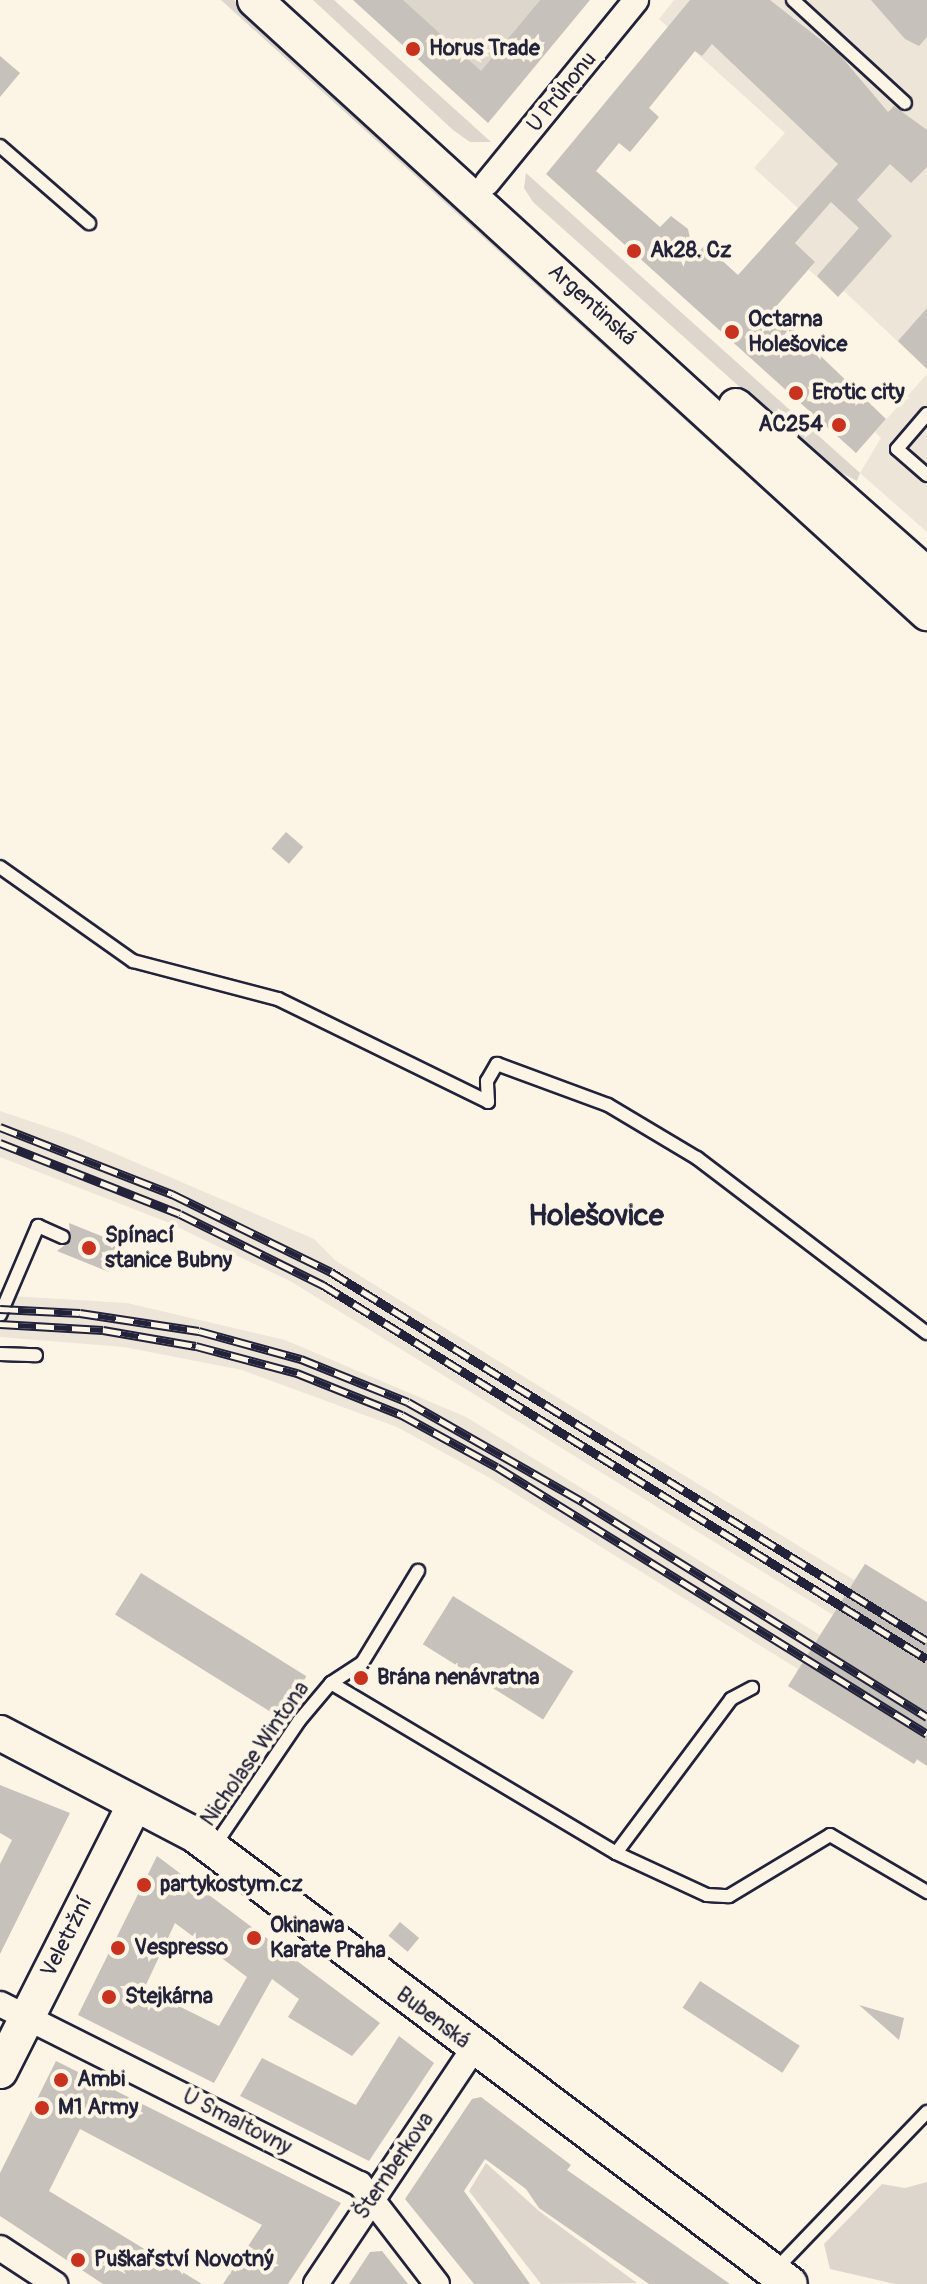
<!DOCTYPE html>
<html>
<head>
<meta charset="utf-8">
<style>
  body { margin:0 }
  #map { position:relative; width:927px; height:2284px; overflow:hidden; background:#fcf5e5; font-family:Pangolin,sans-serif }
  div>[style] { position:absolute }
  .built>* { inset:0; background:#ece5d8 }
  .green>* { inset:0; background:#dcd6cc }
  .building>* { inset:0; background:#c6c1bb; transform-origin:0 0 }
  .roads { filter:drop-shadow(2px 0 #22223b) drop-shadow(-2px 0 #22223b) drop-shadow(0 2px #22223b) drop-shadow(0 -2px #22223b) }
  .lane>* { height:12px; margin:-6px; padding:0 6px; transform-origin:6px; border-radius:6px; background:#fcf5e5 }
  .street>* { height:24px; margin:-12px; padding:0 12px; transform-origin:12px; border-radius:12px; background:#fcf5e5 }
  .secondary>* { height:34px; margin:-17px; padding:0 17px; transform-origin:17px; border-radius:17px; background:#fcf5e5 }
  .rail>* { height:9px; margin-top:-4.5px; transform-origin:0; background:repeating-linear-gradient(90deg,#fcf5e5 0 18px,#22223b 0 36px); box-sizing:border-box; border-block:2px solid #22223b }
  .dots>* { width:22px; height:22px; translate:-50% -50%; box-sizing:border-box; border:4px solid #fcf5e5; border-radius:50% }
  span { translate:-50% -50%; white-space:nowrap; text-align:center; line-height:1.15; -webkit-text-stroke:8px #fcf5e5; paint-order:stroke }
  .poi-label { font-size:22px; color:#22223b; font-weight:700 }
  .left { translate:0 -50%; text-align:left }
  .right { translate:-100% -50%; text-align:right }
  .street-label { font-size:22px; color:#22223b }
  .district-label { font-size:30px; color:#22223b; font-weight:700 }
</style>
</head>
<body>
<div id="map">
  <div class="built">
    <i style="clip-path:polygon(674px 0,927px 0,927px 369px,844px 291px,837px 295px,809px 270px,815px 262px,780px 228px,798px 208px,754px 168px,785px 133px,659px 19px)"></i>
    <i style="clip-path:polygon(927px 374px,927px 532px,860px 473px,881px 438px,875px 432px)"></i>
    <i style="clip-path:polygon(0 1111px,74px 1136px,314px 1239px,336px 1261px,854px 1580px,865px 1564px,927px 1602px,927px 1766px,917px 1760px,914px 1764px,789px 1686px,798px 1669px,490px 1478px,397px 1427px,242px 1370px,124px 1347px,0 1337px,0 1296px,10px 1296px,127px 1303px,285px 1340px,466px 1417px,820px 1635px,833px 1615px,290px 1281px,167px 1222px,0 1157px)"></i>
  </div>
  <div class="green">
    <i style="clip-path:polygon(221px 0,234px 0,901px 608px,905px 619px)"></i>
    <i style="clip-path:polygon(313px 0,334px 0,491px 142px,470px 142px,453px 130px)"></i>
    <i style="clip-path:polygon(403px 0,540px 0,473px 81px)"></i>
    <i style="clip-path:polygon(526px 173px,860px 473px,857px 481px,827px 465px,533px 202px,524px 188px)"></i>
    <i style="clip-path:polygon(486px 2163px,539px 2211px,637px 2283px,541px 2284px,469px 2191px)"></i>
    <i style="clip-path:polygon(927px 2182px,927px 2284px,895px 2284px,830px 2269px,824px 2244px,882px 2184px,905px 2188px)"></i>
  </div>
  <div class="building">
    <i style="clip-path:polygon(353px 0,403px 0,481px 71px,540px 0,590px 0,488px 123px)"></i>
    <i style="clip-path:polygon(evenodd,690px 0,770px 0,839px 54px,888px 112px,894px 106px,927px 130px,927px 167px,911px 183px,890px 164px,857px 200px,892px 236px,838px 297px,817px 276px,859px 228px,831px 202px,795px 243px,815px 262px,773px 310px,886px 419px,856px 453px,546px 174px,690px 0,712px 44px,838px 164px,738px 275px,705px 245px,694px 257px,688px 229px,671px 216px,660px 227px,596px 171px,619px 143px,630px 152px,659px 117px,649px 108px,695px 51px,702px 56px,712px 44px)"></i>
    <i style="clip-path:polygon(871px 0,927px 0,927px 37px,919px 46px,905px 39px)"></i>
    <i style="clip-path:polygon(0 56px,20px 73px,0 97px)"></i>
    <i style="clip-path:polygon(927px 308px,927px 369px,898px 341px)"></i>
    <i style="left:286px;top:832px;width:23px;height:22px;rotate:41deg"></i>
    <i style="clip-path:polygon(69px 1223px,121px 1244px,109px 1272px,57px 1251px,71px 1240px)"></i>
    <i style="clip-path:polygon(865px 1564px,927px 1602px,927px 1766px,917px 1759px,914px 1764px,788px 1686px)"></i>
    <i style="left:141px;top:1573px;width:195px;height:49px;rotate:32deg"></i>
    <i style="left:453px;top:1596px;width:142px;height:57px;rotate:32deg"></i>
    <i style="clip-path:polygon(0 1785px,70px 1813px,0 1954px,0 1864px,12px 1840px,0 1833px)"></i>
    <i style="clip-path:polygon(evenodd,157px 1856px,380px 2023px,352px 2056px,288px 2017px,299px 1999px,272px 1979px,214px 2083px,78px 2015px,157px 1856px,175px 1923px,247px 1977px,219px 2026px,144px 1989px,175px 1923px)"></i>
    <i style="left:400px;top:1922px;width:25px;height:18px;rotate:40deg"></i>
    <i style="left:700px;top:1981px;width:119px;height:32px;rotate:33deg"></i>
    <i style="clip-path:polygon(859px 2005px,904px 2018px,899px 2040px)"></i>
    <i style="clip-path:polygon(399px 2036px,434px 2063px,369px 2161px,240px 2096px,262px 2058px,356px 2105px)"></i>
    <i style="clip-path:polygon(56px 2061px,341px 2203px,288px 2284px,223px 2284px,262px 2225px,80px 2129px,49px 2191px,202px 2284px,103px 2284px,0 2216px,0 2173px)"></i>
    <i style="clip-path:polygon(481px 2097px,571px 2165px,567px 2170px,730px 2284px,649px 2284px,539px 2208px,526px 2189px,485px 2159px,464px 2191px,530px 2284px,474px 2284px,405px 2199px,472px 2099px)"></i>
    <i style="clip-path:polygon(382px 2251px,408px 2284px,349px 2284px,370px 2252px)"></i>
  </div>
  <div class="roads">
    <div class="lane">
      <i style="left:793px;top:0;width:152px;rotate:42.6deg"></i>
      <i style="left:0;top:146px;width:118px;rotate:40.9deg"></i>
      <i style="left:927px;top:414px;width:46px;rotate:130.6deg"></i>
      <i style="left:897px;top:449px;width:40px;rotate:41deg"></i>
      <i style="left:0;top:867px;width:163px;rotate:35.3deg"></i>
      <i style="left:133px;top:961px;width:150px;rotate:14.7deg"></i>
      <i style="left:278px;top:999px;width:234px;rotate:26.1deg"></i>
      <i style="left:488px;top:1102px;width:21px;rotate:-93deg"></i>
      <i style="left:487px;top:1081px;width:20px;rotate:-60deg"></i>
      <i style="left:497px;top:1064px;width:118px;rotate:20.3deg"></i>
      <i style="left:608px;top:1105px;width:104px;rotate:30.8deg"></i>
      <i style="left:697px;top:1158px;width:289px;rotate:37.3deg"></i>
      <i style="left:0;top:1315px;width:97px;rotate:-66.9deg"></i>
      <i style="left:38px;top:1226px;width:27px;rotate:24deg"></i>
      <i style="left:0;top:1354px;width:36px;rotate:2deg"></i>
      <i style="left:331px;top:1683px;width:332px;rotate:30.8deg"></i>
      <i style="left:616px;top:1853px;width:100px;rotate:24.8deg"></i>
      <i style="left:707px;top:1895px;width:22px;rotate:3deg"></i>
      <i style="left:729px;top:1896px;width:118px;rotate:-31.1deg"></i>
      <i style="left:830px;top:1835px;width:113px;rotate:30.4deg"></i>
      <i style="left:215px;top:1845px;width:150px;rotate:-55.9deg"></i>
      <i style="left:299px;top:1721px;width:50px;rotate:-49.9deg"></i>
      <i style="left:331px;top:1683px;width:37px;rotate:-33deg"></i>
      <i style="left:362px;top:1663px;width:108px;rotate:-58.7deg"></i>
      <i style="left:616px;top:1853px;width:192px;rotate:-53.2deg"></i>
      <i style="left:731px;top:1699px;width:24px;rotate:-28deg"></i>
      <i style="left:774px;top:2271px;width:221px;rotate:-46.1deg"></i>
    </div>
    <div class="street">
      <i style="left:487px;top:183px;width:236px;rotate:-50.8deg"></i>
      <i style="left:0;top:2004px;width:402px;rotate:26.6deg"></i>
      <i style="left:360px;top:2184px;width:126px;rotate:52.4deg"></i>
      <i style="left:0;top:2248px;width:66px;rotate:33.2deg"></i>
      <i style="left:316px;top:2284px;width:284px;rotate:-56.2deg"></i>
    </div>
    <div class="secondary">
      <i style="left:255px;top:0;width:910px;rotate:42.37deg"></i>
      <i style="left:736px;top:406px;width:255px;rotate:41.5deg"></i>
      <i style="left:0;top:1733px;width:220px;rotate:27.6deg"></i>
      <i style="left:195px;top:1835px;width:745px;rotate:37.04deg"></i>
      <i style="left:0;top:2071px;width:299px;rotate:-63.2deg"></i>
    </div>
  </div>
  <div class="rail">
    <i style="left:0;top:1127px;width:185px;rotate:21.3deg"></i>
    <i style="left:172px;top:1194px;width:177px;rotate:26.1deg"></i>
    <i style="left:331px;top:1272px;width:701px;rotate:31.76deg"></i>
    <i style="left:0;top:1143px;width:193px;rotate:21.5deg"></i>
    <i style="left:180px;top:1214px;width:160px;rotate:26.4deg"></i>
    <i style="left:323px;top:1285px;width:710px;rotate:31.77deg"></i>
    <i style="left:0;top:1309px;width:80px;rotate:2.9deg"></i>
    <i style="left:80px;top:1313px;width:120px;rotate:8.6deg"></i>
    <i style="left:199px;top:1331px;width:106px;rotate:15.4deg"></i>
    <i style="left:301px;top:1359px;width:115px;rotate:21.9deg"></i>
    <i style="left:408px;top:1402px;width:202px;rotate:29.7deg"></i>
    <i style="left:583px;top:1502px;width:406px;rotate:32deg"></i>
    <i style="left:0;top:1324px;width:103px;rotate:3.3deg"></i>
    <i style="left:103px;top:1330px;width:94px;rotate:9.8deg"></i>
    <i style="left:196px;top:1346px;width:105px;rotate:15deg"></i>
    <i style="left:297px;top:1373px;width:113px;rotate:21.8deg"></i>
    <i style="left:402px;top:1415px;width:108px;rotate:28.7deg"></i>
    <i style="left:497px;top:1467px;width:506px;rotate:31.84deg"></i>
  </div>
  <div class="dots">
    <i style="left:413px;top:49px;background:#c8321e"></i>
    <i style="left:634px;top:251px;background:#c8321e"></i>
    <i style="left:732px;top:332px;background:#c8321e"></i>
    <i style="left:796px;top:393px;background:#c8321e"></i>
    <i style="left:839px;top:425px;background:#c8321e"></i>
    <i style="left:89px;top:1248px;background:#c8321e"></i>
    <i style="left:361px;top:1678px;background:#c8321e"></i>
    <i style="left:144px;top:1885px;background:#c8321e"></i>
    <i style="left:254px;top:1938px;background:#c8321e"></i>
    <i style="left:118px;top:1948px;background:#c8321e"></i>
    <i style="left:109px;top:1997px;background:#c8321e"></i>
    <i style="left:61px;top:2080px;background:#c8321e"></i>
    <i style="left:42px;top:2108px;background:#c8321e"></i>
    <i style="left:78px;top:2260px;background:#c8321e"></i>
  </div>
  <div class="poi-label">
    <span class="left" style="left:429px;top:49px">Horus Trade</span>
    <span class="left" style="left:650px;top:251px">Ak28. Cz</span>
    <span class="left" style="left:748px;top:332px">Octarna<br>Holešovice</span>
    <span class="left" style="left:812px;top:393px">Erotic city</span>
    <span class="right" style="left:823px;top:425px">AC254</span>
    <span class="left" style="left:105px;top:1248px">Spínací<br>stanice Bubny</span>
    <span class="left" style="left:377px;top:1678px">Brána nenávratna</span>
    <span class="left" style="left:160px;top:1885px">partykostym.cz</span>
    <span class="left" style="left:270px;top:1938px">Okinawa<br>Karate Praha</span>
    <span class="left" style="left:134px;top:1948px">Vespresso</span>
    <span class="left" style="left:125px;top:1997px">Stejkárna</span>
    <span class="left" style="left:77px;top:2080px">Ambi</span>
    <span class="left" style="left:58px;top:2108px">M1 Army</span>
    <span class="left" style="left:94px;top:2260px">Puškařství Novotný</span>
  </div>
  <div class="street-label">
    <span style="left:562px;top:92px;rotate:-51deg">U Průhonu</span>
    <span style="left:592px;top:305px;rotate:42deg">Argentinská</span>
    <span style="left:255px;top:1754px;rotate:-55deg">Nicholase Wintona</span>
    <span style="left:67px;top:1937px;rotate:-63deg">Veletržní</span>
    <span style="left:433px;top:2018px;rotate:37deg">Bubenská</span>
    <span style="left:237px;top:2122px;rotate:27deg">U Smaltovny</span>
    <span style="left:394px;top:2166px;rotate:-56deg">Šternberkova</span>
  </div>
  <div class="district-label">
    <span style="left:596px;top:1216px">Holešovice</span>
  </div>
</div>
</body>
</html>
